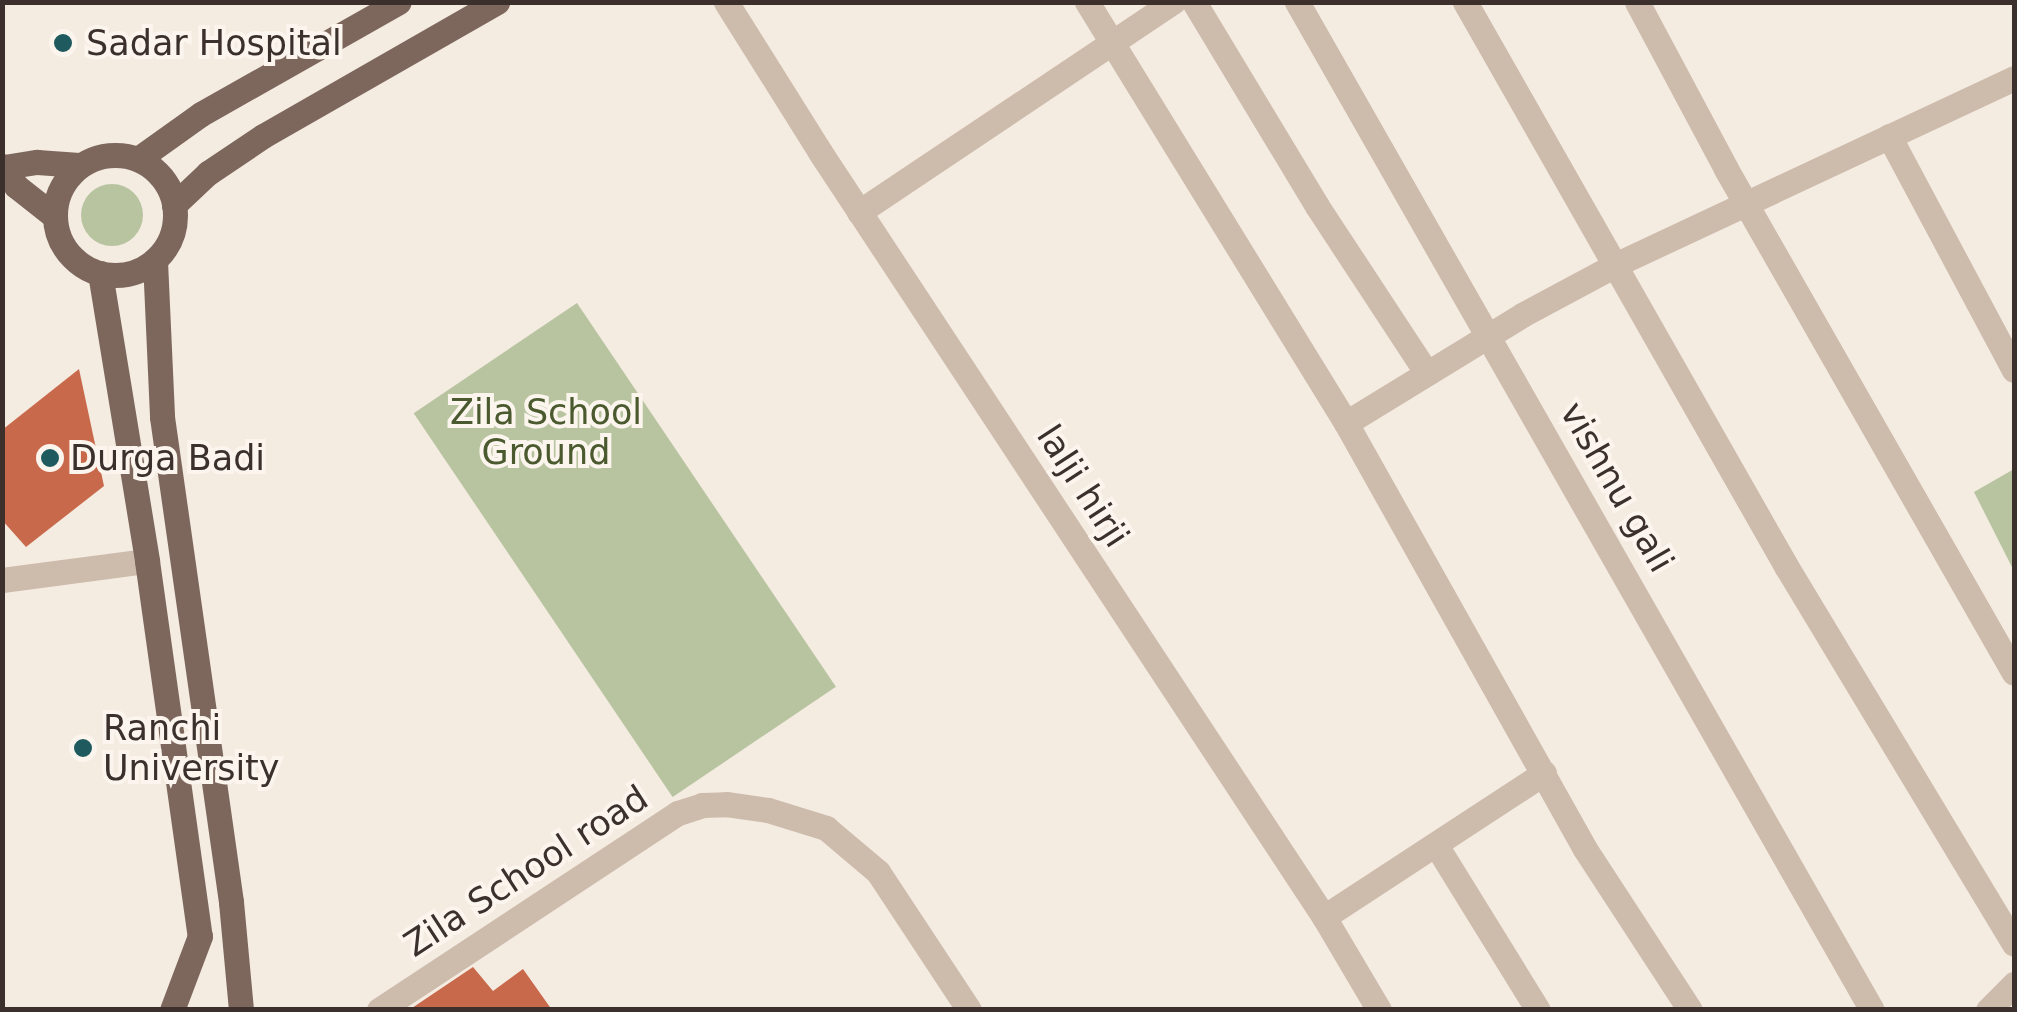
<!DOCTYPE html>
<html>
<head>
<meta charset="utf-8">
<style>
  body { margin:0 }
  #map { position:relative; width:2017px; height:1012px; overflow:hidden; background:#f4ebe1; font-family:"DejaVu Sans",sans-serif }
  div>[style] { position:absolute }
  .green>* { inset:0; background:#b8c4a0; transform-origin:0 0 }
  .round { border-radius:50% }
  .building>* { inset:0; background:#c8694b }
  .minor>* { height:25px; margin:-12.5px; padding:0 12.5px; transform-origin:12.5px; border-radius:12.5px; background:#cdbbac }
  .major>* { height:25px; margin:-12.5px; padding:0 12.5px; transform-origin:12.5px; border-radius:12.5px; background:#7d675c }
  .major>.ring { margin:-12.5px; padding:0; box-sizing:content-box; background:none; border:25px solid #7d675c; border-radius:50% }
  .dots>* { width:28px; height:28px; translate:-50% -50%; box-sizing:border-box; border:5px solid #fbf5ee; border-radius:50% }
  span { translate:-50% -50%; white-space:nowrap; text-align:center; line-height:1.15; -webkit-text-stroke:8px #fbf5ee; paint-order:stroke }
  .poi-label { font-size:35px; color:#3b302b }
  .left { translate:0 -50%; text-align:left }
  .park-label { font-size:35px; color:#4a5a2e }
  .street-label { font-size:35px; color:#3b302b }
  .frame { position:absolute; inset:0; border:5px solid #3b302b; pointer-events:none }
</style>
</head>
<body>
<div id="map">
  <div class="green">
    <i class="round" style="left:81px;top:184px;width:62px;height:62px"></i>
    <i style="left:577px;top:303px;width:463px;height:197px;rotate:56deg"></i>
    <i style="clip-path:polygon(2014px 469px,2014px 571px,1974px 492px)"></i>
  </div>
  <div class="building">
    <i style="clip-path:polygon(79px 369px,104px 486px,26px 547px,2px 520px,2px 430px)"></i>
    <i style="clip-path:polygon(473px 967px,493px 991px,523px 969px,552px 1010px,409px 1010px)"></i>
  </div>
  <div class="minor">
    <i style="left:726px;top:2px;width:177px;rotate:57.9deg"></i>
    <i style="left:820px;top:152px;width:916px;rotate:56.62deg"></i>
    <i style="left:1324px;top:917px;width:108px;rotate:59.4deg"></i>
    <i style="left:1087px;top:2px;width:494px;rotate:58.4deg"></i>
    <i style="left:1346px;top:423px;width:488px;rotate:60.7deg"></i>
    <i style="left:1585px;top:849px;width:192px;rotate:56.9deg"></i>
    <i style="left:1194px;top:2px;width:238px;rotate:58.9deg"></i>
    <i style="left:1317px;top:206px;width:199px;rotate:56.7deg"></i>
    <i style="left:1297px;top:2px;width:1160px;rotate:60.3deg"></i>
    <i style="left:1465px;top:2px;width:649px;rotate:60.35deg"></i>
    <i style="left:1786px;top:566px;width:441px;rotate:58.9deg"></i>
    <i style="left:1637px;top:2px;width:189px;rotate:61.9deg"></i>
    <i style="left:1726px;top:169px;width:580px;rotate:60.26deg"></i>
    <i style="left:1889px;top:136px;width:265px;rotate:61.9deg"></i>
    <i style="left:859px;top:212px;width:378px;rotate:-33.8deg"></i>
    <i style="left:1346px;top:423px;width:206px;rotate:-31.5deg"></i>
    <i style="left:1522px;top:315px;width:108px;rotate:-28.2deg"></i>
    <i style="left:1617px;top:264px;width:438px;rotate:-25.1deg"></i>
    <i style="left:2px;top:580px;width:146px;rotate:-7.5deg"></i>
    <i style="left:1436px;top:845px;width:194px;rotate:58.3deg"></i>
    <i style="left:1324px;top:917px;width:263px;rotate:-33.2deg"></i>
    <i style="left:379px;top:1010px;width:358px;rotate:-33.4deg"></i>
    <i style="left:678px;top:813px;width:25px;rotate:-18deg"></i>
    <i style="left:702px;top:805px;width:24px;rotate:-2deg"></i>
    <i style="left:726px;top:804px;width:42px;rotate:8.1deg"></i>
    <i style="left:768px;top:810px;width:61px;rotate:17.2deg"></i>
    <i style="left:826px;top:828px;width:68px;rotate:40.2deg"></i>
    <i style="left:878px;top:872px;width:165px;rotate:56.6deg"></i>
    <i style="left:1988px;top:1010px;width:37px;rotate:-45deg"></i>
  </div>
  <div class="major">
    <i class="ring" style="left:55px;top:155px;width:95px;height:95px"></i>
    <i style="left:138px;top:159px;width:77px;rotate:-35.5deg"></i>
    <i style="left:201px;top:114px;width:227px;rotate:-29.5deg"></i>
    <i style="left:2px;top:166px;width:24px;rotate:55deg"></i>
    <i style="left:16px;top:186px;width:48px;rotate:38.3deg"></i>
    <i style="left:4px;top:167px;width:33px;rotate:-9deg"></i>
    <i style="left:37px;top:162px;width:42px;rotate:4.1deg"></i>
    <i style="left:174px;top:205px;width:47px;rotate:-43.3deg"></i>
    <i style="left:208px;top:173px;width:66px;rotate:-33.9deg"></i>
    <i style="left:263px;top:136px;width:270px;rotate:-29.8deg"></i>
    <i style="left:155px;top:261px;width:156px;rotate:87.4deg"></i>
    <i style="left:162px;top:417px;width:490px;rotate:81.9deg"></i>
    <i style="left:231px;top:902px;width:108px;rotate:84.7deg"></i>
    <i style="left:100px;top:273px;width:292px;rotate:80.7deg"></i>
    <i style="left:147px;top:561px;width:379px;rotate:82deg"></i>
    <i style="left:200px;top:936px;width:79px;rotate:110.7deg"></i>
  </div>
  <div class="dots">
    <i style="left:63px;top:43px;background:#1f5a5e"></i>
    <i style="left:50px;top:458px;background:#1f5a5e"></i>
    <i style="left:83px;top:748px;background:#1f5a5e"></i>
  </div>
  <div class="poi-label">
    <span class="left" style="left:86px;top:43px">Sadar Hospital</span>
    <span class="left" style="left:70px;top:458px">Durga Badi</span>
    <span class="left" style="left:103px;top:748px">Ranchi<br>University</span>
  </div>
  <div class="park-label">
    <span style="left:546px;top:432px">Zila School<br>Ground</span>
  </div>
  <div class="street-label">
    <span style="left:1083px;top:486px;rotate:57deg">lalji hirji</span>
    <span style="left:1617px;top:487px;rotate:60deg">vishnu gali</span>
    <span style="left:526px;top:871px;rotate:-33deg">Zila School road</span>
  </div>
  <div class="frame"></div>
</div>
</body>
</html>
